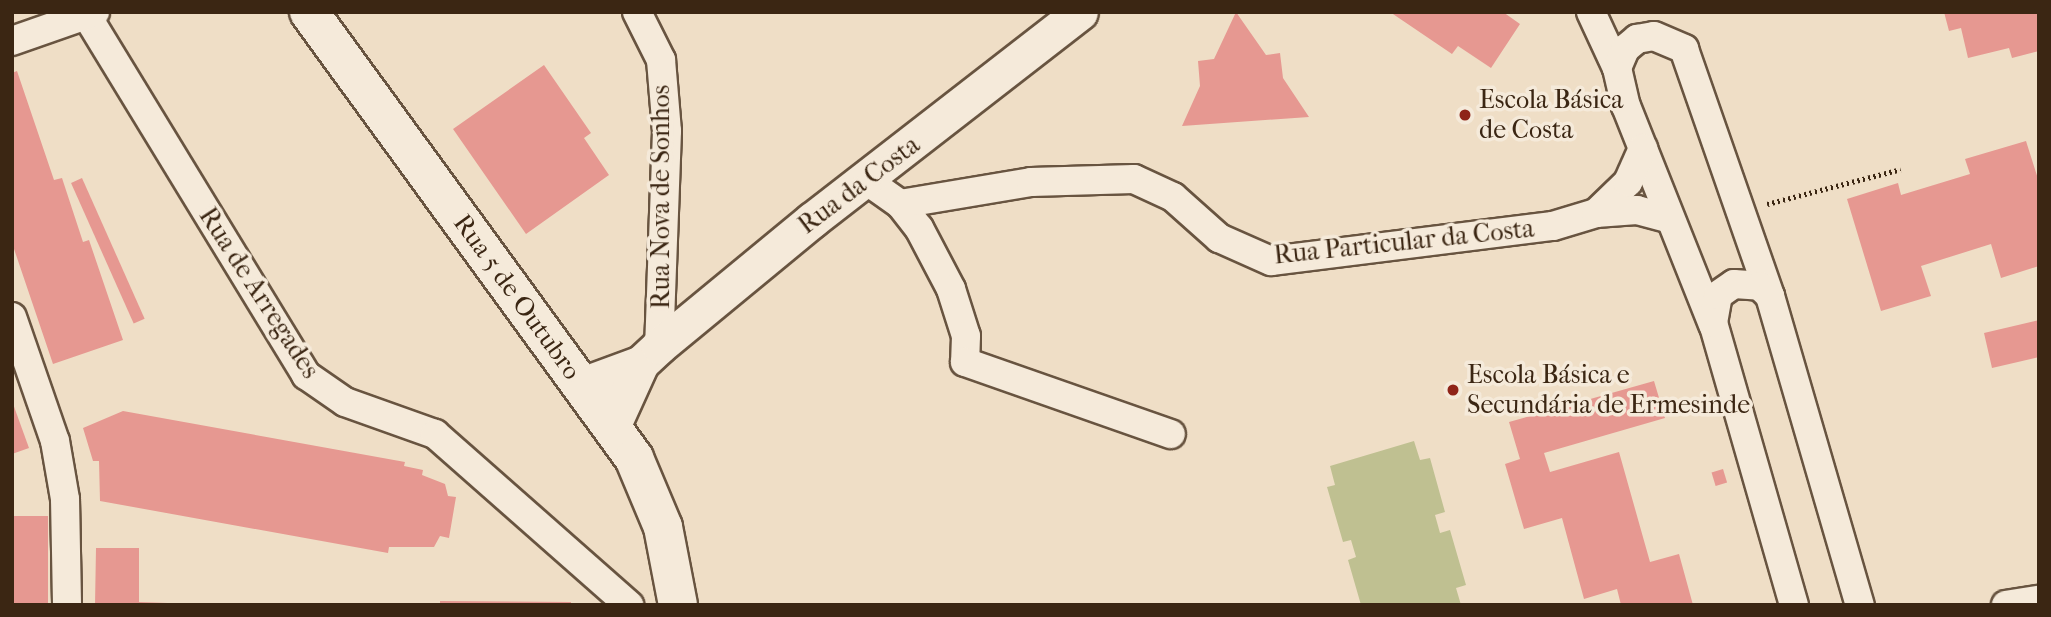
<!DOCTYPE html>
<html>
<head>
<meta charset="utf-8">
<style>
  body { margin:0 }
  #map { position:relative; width:2051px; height:617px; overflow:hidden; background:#efdec6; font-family:"IM FELL French Canon",serif }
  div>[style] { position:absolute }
  .green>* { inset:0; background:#bfc091 }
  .building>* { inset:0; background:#e69891; transform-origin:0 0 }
  .path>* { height:4.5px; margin-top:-2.25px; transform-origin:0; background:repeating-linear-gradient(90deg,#3b2613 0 2px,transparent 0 5.5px) }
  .roads { filter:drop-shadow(2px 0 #685440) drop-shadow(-2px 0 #685440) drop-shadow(0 2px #685440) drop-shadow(0 -2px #685440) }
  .minor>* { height:28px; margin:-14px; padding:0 14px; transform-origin:14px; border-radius:14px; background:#f5eada }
  .tertiary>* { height:35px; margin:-17.5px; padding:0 17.5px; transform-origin:17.5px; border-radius:17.5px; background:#f5eada }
  .secondary>* { height:38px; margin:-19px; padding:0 19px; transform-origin:19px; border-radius:19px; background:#f5eada }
  .dots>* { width:19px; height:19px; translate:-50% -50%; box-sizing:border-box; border:4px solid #f5eada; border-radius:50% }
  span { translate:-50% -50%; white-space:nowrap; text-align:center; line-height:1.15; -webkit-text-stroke:7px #f5eada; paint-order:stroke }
  .poi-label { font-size:26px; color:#3b2613 }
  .left { translate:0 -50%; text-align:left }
  .street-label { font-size:26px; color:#3b2613 }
  .frame { position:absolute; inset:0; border:14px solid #3b2613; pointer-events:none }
</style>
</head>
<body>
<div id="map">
  <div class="green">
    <i style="clip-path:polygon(1414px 441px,1420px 460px,1430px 458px,1445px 512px,1435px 515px,1440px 533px,1450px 530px,1466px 585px,1456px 588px,1461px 605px,1361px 605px,1348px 560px,1356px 557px,1351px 540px,1343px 542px,1327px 487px,1335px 485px,1330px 466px)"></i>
  </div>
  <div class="building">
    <i style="clip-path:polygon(1236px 12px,1266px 55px,1280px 53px,1283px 78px,1309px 117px,1182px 126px,1200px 86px,1198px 61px,1214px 59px)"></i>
    <i style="clip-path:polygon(1390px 12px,1503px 12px,1520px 24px,1491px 68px,1458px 46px,1452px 54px)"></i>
    <i style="clip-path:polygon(1944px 12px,2039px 12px,2039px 51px,2012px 58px,2009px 48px,1968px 58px,1961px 28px,1949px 31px)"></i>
    <i style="clip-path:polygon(544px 65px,591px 133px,584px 138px,609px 175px,526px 234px,453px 129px)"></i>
    <i style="clip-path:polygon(17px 71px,54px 180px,62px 178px,83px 242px,89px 240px,123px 340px,53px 364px,12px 243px,12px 73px)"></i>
    <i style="clip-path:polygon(2026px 141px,2039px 182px,2039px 266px,2001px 278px,1991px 244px,1921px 266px,1931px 296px,1881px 311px,1847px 199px,1898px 183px,1901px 195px,1970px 174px,1965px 159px)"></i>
    <i style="left:82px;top:178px;width:154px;height:12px;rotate:66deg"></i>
    <i style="clip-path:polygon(2039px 320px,2039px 357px,1992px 368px,1984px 333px)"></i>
    <i style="clip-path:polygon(1654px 381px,1665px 418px,1544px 453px,1550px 472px,1619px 452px,1650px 562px,1679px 554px,1693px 605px,1621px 605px,1617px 589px,1584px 599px,1562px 518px,1524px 529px,1505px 464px,1520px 459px,1509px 422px)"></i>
    <i style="clip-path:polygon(12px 401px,29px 448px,12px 454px)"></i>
    <i style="clip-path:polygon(123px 411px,405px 462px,404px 466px,423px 470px,422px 475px,445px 484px,448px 496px,456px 497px,449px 538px,440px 536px,434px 547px,389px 547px,388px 553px,100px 501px,99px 461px,93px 461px,83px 428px)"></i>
    <i style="left:1723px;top:469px;width:14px;height:12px;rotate:73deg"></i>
    <i style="left:12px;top:516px;width:36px;height:89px"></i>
    <i style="clip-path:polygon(96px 548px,139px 548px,139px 602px,225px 605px,95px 605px)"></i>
    <i style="clip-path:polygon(440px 601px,571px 602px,571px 605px,440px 605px)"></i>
  </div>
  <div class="path">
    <i style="left:1767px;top:204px;width:138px;rotate:-14.6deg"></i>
  </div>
  <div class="roads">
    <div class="minor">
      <i style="left:637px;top:12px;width:54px;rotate:63.4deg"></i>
      <i style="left:661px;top:60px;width:71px;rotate:85.2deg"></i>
      <i style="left:667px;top:131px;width:215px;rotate:92.1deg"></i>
      <i style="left:1591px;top:12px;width:62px;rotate:65.1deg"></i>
      <i style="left:1617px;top:68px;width:39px;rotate:77deg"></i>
      <i style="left:1626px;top:106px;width:236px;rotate:68.3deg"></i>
      <i style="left:87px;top:16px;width:421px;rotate:58.6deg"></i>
      <i style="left:306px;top:375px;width:47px;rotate:34.7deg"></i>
      <i style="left:345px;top:402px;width:96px;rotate:19.6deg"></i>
      <i style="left:435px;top:434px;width:259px;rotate:41.4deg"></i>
      <i style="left:12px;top:41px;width:88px;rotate:-19.3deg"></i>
      <i style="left:1617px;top:68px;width:21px;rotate:-67deg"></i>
      <i style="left:1625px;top:49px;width:16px;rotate:-40deg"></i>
      <i style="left:1637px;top:39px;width:17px;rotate:-10deg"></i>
      <i style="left:1654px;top:36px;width:33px;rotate:23deg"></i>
      <i style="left:1684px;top:49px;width:262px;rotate:70.8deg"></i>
      <i style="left:866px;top:180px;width:42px;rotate:35.2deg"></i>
      <i style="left:900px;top:204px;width:133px;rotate:-9.5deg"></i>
      <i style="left:1031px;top:182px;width:103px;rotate:-1.7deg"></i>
      <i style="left:1134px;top:179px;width:43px;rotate:24.8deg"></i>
      <i style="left:1173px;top:197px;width:62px;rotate:41.7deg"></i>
      <i style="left:1219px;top:238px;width:57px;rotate:23.9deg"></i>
      <i style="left:1271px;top:261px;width:284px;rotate:-7.1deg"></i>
      <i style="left:1553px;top:226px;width:45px;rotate:-16.8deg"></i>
      <i style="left:1596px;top:213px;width:41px;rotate:-4.2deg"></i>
      <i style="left:1637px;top:210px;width:34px;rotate:15deg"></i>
      <i style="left:900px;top:204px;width:31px;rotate:52deg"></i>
      <i style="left:919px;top:228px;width:69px;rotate:62.3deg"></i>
      <i style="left:951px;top:289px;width:49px;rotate:72.3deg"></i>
      <i style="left:966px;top:336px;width:26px;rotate:92deg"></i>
      <i style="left:965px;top:362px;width:218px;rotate:19.3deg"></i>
      <i style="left:1596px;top:213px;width:45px;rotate:-44.1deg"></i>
      <i style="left:1628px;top:182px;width:37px;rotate:-66deg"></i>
      <i style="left:12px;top:317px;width:131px;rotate:70.9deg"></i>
      <i style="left:55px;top:441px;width:59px;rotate:80.2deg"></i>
      <i style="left:65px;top:499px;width:106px;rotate:88.9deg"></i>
      <i style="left:1794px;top:605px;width:293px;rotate:-106deg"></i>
      <i style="left:1713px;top:323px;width:28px;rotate:-80deg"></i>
      <i style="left:1718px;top:295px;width:19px;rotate:-35deg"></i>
      <i style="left:1734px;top:284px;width:26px;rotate:4deg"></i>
      <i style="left:1760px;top:286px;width:14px;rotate:45deg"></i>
      <i style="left:1770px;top:296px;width:322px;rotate:73.8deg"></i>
      <i style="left:2006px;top:605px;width:33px;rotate:-9deg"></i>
    </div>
    <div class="tertiary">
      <i style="left:582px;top:385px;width:63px;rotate:-20.4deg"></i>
      <i style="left:612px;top:427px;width:70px;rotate:-65.6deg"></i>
      <i style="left:641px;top:363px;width:25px;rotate:-43deg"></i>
      <i style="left:659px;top:346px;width:198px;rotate:-39.5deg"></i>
      <i style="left:812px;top:220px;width:339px;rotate:-37.8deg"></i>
    </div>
    <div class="secondary">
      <i style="left:309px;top:12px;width:552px;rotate:53.92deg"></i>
      <i style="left:634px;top:458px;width:75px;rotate:67.2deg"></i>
      <i style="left:663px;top:527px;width:79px;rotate:79.1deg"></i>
    </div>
  </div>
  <div class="dots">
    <i style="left:1465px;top:115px;background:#8f2418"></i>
    <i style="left:1453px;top:390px;background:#8f2418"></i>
  </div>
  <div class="poi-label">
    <span class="left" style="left:1479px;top:115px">Escola Básica<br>de Costa</span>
    <span class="left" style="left:1467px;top:390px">Escola Básica e<br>Secundária de Ermesinde</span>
  </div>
  <div class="street-label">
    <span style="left:859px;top:185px;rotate:-37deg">Rua da Costa</span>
    <span style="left:661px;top:197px;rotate:-90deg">Rua Nova de Sonhos</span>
    <span style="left:1404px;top:242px;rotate:-6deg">Rua Particular da Costa</span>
    <span style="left:259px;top:293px;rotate:57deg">Rua de Arregades</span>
    <span style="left:517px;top:297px;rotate:54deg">Rua 5 de Outubro</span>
  </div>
  <div class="frame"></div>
</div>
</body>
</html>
